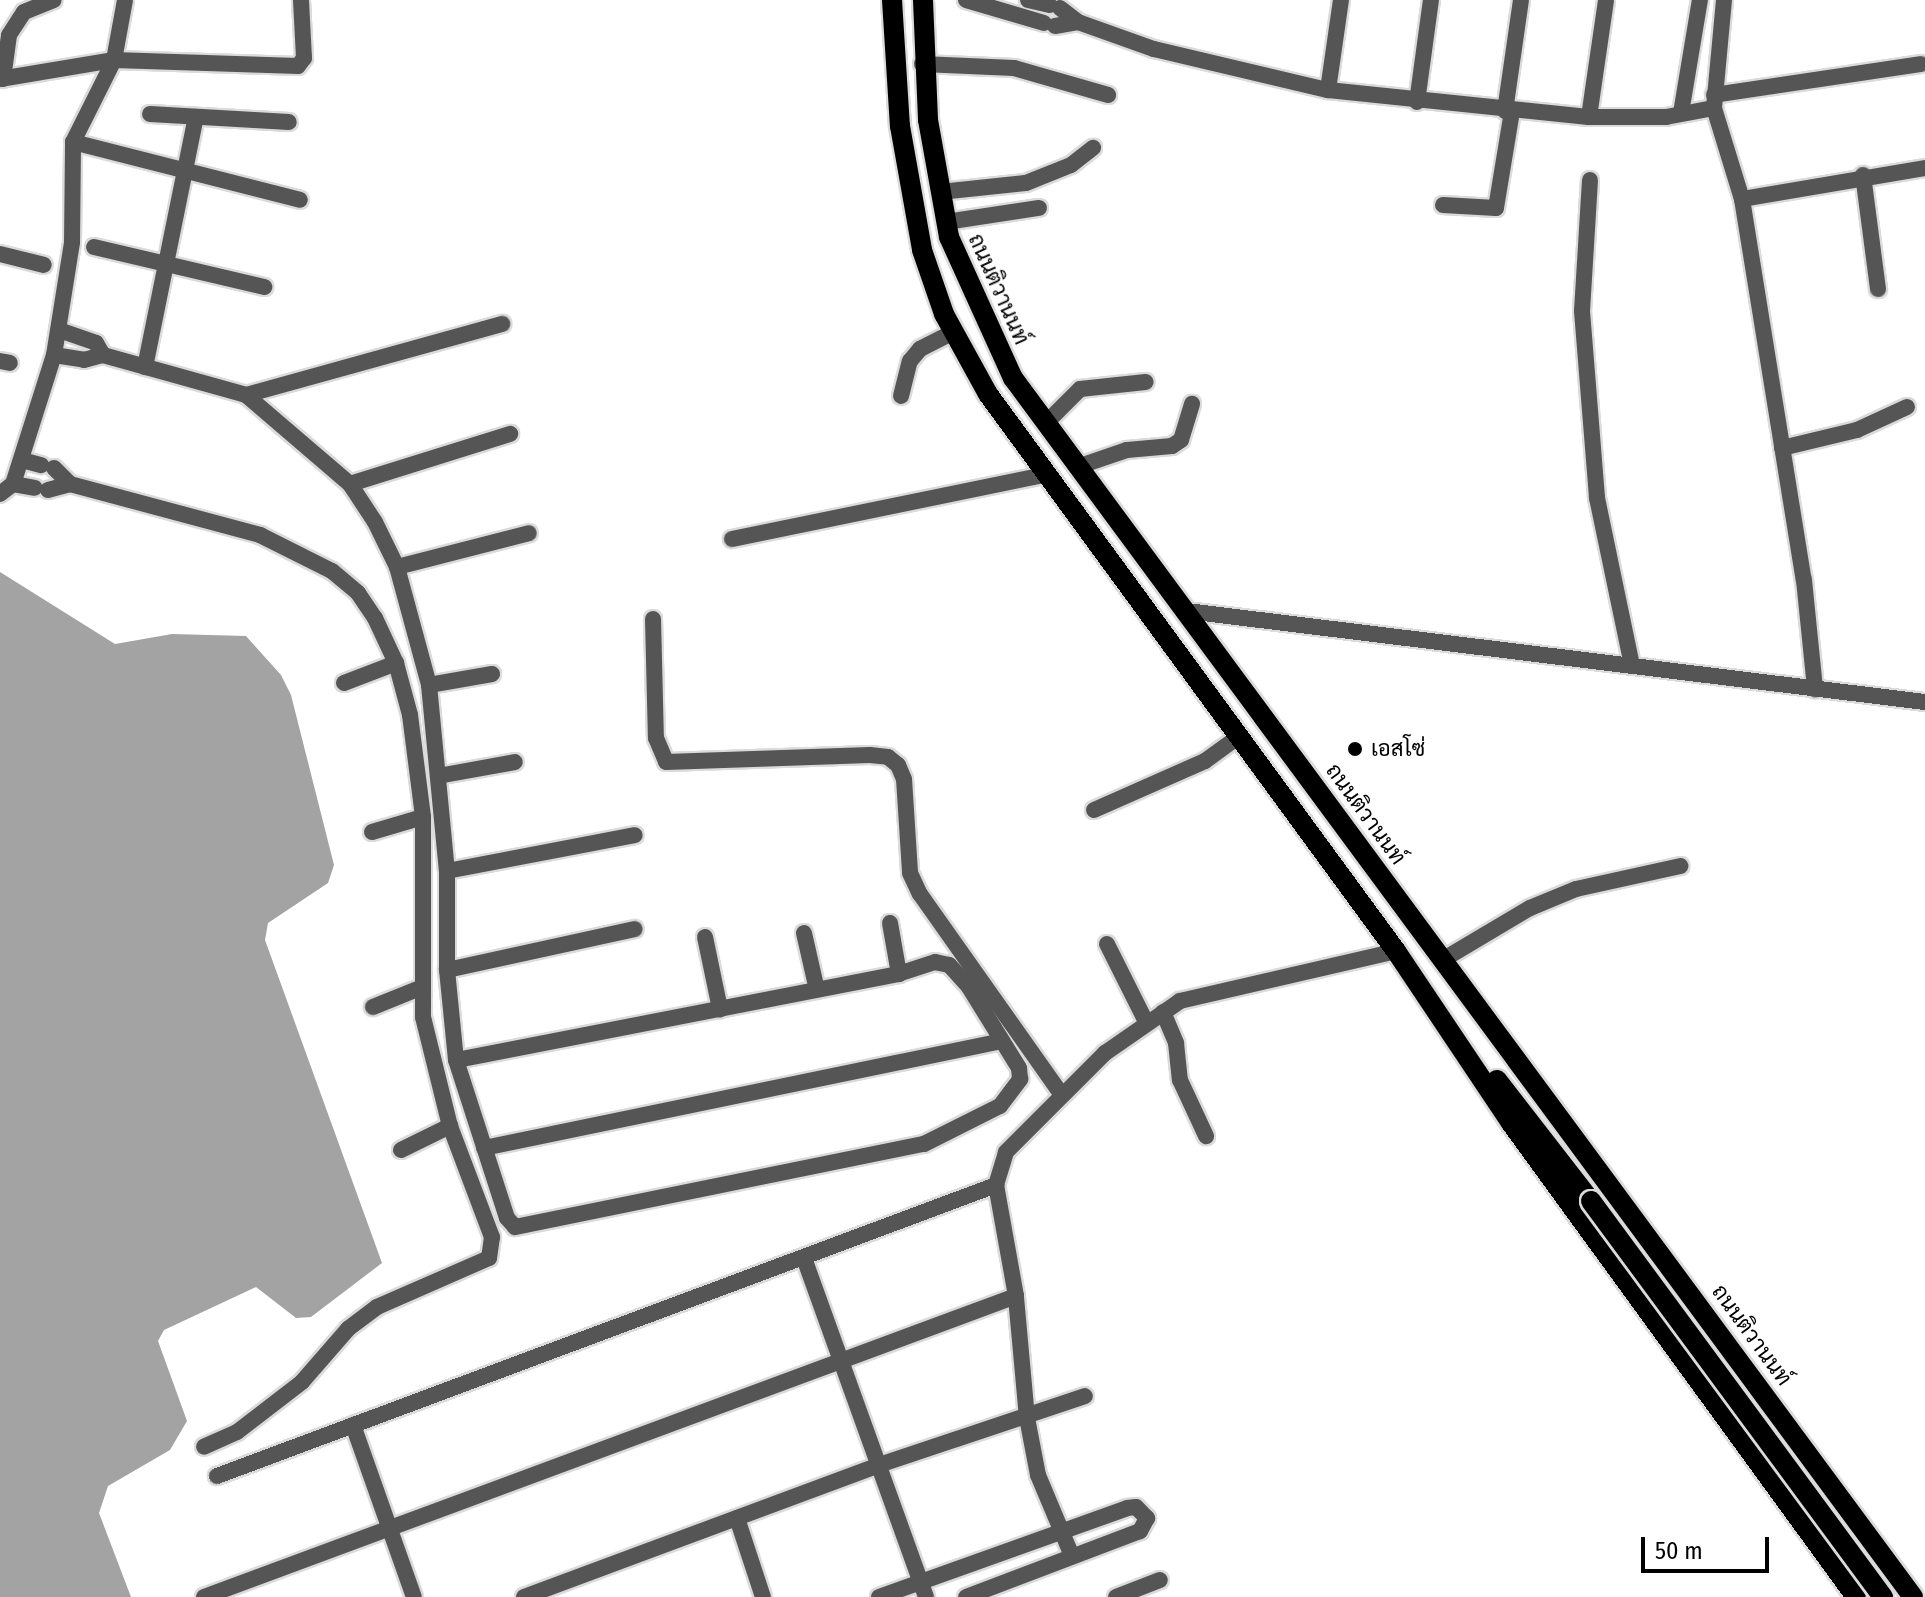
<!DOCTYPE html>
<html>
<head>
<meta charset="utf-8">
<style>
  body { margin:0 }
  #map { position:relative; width:1925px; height:1597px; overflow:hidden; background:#fff; font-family:"Fira Sans Condensed",Sarabun,sans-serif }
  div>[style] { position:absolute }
  .water>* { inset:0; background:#a3a3a3 }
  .roads { filter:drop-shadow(2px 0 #dbdbdb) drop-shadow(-2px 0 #dbdbdb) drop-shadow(0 2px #dbdbdb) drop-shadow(0 -2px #dbdbdb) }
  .street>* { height:16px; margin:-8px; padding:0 8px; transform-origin:8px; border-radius:8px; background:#555 }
  .primary>* { height:20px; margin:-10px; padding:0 10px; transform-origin:10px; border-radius:10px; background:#000 }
  .bridges { filter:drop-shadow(2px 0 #dbdbdb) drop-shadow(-2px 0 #dbdbdb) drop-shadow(0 2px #dbdbdb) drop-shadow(0 -2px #dbdbdb) }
  .primary-bridge>* { height:20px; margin:-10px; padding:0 10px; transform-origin:10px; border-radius:10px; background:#000 }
  .dots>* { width:22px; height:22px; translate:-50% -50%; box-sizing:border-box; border:4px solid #fff; border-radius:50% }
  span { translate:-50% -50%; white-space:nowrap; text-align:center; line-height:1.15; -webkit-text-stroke:6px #fff; paint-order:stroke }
  .street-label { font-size:22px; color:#000 }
  .poi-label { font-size:22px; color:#000 }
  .left { translate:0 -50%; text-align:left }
  .scale { position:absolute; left:1641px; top:1537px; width:128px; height:36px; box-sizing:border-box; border:4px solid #000; border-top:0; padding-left:10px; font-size:24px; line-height:28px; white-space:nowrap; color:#000; -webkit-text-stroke:6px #fff; paint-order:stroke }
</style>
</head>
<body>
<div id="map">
  <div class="water">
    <i style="clip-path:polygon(0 572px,115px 644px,172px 634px,246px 636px,281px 675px,291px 695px,334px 865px,328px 883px,268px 923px,265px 940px,382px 1263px,311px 1317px,296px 1318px,256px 1287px,164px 1330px,158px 1341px,187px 1421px,170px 1450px,108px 1486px,99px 1513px,131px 1597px,0 1597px)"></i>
  </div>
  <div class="roads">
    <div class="street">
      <i style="left:966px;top:0;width:81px;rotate:16.4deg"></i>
      <i style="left:1028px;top:0;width:22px;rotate:13deg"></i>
      <i style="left:1724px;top:0;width:108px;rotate:95.3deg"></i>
      <i style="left:1714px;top:108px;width:95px;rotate:72.9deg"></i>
      <i style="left:1742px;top:199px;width:386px;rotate:80.8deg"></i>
      <i style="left:1804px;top:580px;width:110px;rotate:84.2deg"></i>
      <i style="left:1060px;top:8px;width:23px;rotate:38deg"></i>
      <i style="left:1078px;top:22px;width:81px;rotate:19.6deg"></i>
      <i style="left:1154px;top:49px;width:179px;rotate:13.3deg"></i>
      <i style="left:1328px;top:90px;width:262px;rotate:5.9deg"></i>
      <i style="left:1589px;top:117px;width:77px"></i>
      <i style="left:1666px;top:117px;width:49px;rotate:-10.6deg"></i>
      <i style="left:1055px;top:26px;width:23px;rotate:-10deg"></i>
      <i style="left:922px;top:64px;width:92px;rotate:2.5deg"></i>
      <i style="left:1014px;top:68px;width:98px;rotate:16deg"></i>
      <i style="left:0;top:79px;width:116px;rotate:-9.5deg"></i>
      <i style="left:114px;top:60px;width:184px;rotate:1.9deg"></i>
      <i style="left:298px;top:66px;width:10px;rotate:-53deg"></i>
      <i style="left:304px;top:58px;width:58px;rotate:-93deg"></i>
      <i style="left:3px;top:79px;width:44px;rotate:-82.2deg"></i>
      <i style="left:9px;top:35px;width:27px;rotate:-57deg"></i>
      <i style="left:24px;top:12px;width:32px;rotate:-22deg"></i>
      <i style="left:1328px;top:90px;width:91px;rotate:-81.8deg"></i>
      <i style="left:1714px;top:95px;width:209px;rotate:-8.5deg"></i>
      <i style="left:1417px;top:102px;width:103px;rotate:-82.2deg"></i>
      <i style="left:1505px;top:111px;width:112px;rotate:-81.8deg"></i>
      <i style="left:1681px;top:113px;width:115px;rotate:-80.5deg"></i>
      <i style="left:150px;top:114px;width:139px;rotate:3.3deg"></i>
      <i style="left:1589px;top:117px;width:118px;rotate:-81.7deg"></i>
      <i style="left:73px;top:142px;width:234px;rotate:14.3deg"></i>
      <i style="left:1863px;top:175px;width:115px;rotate:82.5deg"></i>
      <i style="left:1590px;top:180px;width:131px;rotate:93.5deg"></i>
      <i style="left:1582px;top:311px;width:188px;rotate:85.4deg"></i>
      <i style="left:1597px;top:498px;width:171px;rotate:78.2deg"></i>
      <i style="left:940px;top:192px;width:86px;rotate:-6deg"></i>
      <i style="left:1026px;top:183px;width:48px;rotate:-21.8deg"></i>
      <i style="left:1071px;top:165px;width:28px;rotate:-38deg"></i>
      <i style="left:1742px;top:199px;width:186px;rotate:-9.6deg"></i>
      <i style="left:1443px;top:205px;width:53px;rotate:3.2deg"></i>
      <i style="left:1496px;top:208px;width:98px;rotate:-80.6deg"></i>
      <i style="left:946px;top:222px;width:94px;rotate:-8.6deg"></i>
      <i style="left:94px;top:247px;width:175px;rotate:13.2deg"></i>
      <i style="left:0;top:254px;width:45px;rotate:14deg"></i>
      <i style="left:59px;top:330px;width:39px;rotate:19deg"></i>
      <i style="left:96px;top:343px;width:14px;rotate:60deg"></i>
      <i style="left:54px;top:355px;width:30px;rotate:9deg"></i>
      <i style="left:84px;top:360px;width:20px;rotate:-15deg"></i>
      <i style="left:103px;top:355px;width:148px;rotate:15.6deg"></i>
      <i style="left:246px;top:395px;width:137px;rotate:40.6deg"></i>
      <i style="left:350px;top:484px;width:45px;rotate:56.7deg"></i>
      <i style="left:375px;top:522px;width:50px;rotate:63.9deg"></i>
      <i style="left:397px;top:567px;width:122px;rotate:74.8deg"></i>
      <i style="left:429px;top:685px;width:187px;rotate:84.5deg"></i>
      <i style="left:447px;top:871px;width:99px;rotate:90deg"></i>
      <i style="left:447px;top:970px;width:90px;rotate:84.3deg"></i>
      <i style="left:456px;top:1060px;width:166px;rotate:72.1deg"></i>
      <i style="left:507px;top:1218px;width:12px;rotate:48deg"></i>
      <i style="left:515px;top:1227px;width:417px;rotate:-11.5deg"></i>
      <i style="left:924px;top:1144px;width:85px;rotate:-26.6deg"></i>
      <i style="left:1000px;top:1106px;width:34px;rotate:-53deg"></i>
      <i style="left:1020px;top:1079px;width:11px;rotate:-95deg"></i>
      <i style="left:1019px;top:1068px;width:95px;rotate:-121.7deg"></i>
      <i style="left:969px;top:987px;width:30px;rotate:-132deg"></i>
      <i style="left:949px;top:965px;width:14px;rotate:-168deg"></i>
      <i style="left:935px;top:962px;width:38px;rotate:162deg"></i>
      <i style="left:899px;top:974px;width:451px;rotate:169deg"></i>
      <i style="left:0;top:361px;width:10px;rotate:11deg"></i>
      <i style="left:145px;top:367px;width:255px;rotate:-78.5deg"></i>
      <i style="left:246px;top:395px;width:266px;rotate:-15.5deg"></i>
      <i style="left:901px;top:396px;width:36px;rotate:-76deg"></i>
      <i style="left:910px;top:361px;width:16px;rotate:-50deg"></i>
      <i style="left:920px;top:349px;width:38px;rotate:-27deg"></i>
      <i style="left:1046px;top:423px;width:48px;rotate:-45deg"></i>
      <i style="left:1080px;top:389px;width:66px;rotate:-6.1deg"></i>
      <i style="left:1782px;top:448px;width:77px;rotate:-13.5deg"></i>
      <i style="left:1857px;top:430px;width:55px;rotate:-24.7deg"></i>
      <i style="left:22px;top:460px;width:20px;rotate:15deg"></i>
      <i style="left:1077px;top:467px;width:53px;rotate:-18.8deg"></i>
      <i style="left:1127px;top:450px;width:45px;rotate:-5.1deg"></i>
      <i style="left:1172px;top:446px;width:11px;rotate:-34deg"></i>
      <i style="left:1181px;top:440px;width:38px;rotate:-73deg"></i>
      <i style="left:54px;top:468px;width:23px;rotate:45deg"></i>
      <i style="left:70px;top:484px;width:197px;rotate:15deg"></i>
      <i style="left:260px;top:535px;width:80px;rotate:26.6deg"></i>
      <i style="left:332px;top:571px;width:34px;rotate:40deg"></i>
      <i style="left:358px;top:593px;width:30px;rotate:56deg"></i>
      <i style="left:375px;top:618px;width:50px;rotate:65deg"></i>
      <i style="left:396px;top:663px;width:54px;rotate:74.9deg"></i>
      <i style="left:410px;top:715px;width:103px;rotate:82.7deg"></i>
      <i style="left:423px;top:817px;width:200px;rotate:90deg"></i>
      <i style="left:423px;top:1017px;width:112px;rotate:76.1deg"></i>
      <i style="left:450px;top:1126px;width:119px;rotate:69.3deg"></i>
      <i style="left:492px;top:1237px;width:21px;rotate:98deg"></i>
      <i style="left:489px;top:1258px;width:122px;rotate:156.4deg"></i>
      <i style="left:377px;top:1307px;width:36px;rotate:143deg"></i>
      <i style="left:348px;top:1329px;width:70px;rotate:131deg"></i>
      <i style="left:302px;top:1382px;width:82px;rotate:142.4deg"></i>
      <i style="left:237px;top:1432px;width:36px;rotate:156deg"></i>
      <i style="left:13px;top:484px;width:22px;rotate:10deg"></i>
      <i style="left:350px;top:484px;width:168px;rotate:-17.4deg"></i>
      <i style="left:48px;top:490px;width:23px;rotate:-15deg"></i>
      <i style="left:0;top:494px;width:16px;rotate:-38deg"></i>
      <i style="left:13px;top:484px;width:135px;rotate:-72.4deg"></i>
      <i style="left:54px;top:355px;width:114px;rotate:-80.9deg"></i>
      <i style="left:72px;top:242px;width:100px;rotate:-89.4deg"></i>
      <i style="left:73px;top:142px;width:92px;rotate:-63.4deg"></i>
      <i style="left:114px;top:60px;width:61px;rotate:-79.6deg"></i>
      <i style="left:732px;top:539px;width:319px;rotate:-11.6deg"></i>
      <i style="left:397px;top:567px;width:136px;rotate:-14.4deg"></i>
      <i style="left:1187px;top:611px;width:744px;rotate:7.03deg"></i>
      <i style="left:653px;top:619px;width:119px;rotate:88.6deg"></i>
      <i style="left:656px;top:738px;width:26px;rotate:67deg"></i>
      <i style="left:666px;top:762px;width:204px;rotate:-2deg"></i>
      <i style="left:870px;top:755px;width:18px;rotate:6deg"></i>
      <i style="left:888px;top:757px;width:13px;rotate:39deg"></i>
      <i style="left:898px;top:765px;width:15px;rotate:67deg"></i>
      <i style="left:904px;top:779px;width:94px;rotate:86.3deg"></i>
      <i style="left:910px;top:873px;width:23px;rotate:65deg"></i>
      <i style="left:920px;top:894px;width:245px;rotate:54.8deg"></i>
      <i style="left:344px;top:683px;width:56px;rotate:-21deg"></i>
      <i style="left:429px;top:685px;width:64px;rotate:-9.9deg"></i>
      <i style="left:438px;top:776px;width:78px;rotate:-10.3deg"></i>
      <i style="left:1094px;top:810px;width:121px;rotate:-23.8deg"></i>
      <i style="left:1205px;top:761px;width:41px;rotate:-36deg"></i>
      <i style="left:372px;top:832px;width:53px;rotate:-16.4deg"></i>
      <i style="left:447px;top:871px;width:191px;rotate:-10.8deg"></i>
      <i style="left:890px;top:923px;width:52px;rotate:80deg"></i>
      <i style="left:804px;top:933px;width:58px;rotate:77.2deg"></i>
      <i style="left:705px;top:937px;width:74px;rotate:78.2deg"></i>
      <i style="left:1107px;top:944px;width:87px;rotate:63.4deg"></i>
      <i style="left:1444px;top:959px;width:100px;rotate:-30.7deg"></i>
      <i style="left:1530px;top:908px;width:50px;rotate:-22.4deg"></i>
      <i style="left:1576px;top:889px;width:107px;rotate:-12.4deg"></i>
      <i style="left:447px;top:970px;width:192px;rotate:-12.3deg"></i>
      <i style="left:373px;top:1007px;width:51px;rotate:-22deg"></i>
      <i style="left:1163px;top:1012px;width:34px;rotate:67deg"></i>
      <i style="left:1176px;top:1043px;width:37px;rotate:84deg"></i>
      <i style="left:1180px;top:1080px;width:62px;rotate:65.1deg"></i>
      <i style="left:484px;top:1148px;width:529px;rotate:-11.67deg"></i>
      <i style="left:401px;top:1150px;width:55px;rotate:-26.1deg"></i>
      <i style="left:804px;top:1258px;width:360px;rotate:70.2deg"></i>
      <i style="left:353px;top:1425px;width:182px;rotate:70.5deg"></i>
      <i style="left:217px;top:1476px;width:832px;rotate:-20.48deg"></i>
      <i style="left:737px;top:1518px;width:83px;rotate:71.8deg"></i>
      <i style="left:1072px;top:1556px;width:88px;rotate:-112.8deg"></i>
      <i style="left:1038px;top:1475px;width:58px;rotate:-100.9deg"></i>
      <i style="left:1027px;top:1418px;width:122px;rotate:-95.2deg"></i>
      <i style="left:1016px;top:1296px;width:113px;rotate:-100.2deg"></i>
      <i style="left:996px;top:1185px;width:34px;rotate:-73deg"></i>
      <i style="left:1006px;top:1152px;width:140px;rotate:-45deg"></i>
      <i style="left:1105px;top:1053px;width:91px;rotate:-34.7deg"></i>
      <i style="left:1180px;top:1001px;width:222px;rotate:-13deg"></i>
      <i style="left:204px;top:1597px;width:866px;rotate:-20.34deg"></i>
      <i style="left:524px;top:1597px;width:379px;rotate:-20.4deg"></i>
      <i style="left:879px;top:1465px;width:217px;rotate:-18.5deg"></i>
      <i style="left:879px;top:1597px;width:263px;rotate:-19.7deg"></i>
      <i style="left:1127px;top:1508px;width:9px;rotate:-6deg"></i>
      <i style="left:1136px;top:1507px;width:16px;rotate:45deg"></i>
      <i style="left:1147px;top:1518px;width:15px;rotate:118deg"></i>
      <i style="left:1140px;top:1531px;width:186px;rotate:159.2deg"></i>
      <i style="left:1116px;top:1597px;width:47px;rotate:-21.1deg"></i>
    </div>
    <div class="primary">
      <i style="left:892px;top:0;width:126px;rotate:86.4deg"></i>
      <i style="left:900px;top:126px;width:126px;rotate:79.9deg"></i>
      <i style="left:922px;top:250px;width:68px;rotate:71deg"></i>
      <i style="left:944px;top:314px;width:91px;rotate:61.2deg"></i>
      <i style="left:988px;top:394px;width:690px;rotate:53.78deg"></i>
      <i style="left:1396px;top:951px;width:207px;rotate:56.2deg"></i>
      <i style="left:1511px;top:1123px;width:586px;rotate:53.95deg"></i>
      <i style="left:923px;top:0;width:120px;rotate:87.6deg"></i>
      <i style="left:928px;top:120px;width:119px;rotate:79.8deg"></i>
      <i style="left:949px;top:237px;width:155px;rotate:65.6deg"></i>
      <i style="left:1013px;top:378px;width:1515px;rotate:53.56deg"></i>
      <i style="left:1497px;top:1080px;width:153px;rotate:52.2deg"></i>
    </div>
  </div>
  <div class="bridges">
    <div class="primary-bridge">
      <i style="left:1591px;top:1201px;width:492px;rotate:53.6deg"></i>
    </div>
  </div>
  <div class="dots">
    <i style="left:1355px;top:749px;background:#000"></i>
  </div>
  <div class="street-label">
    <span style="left:999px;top:289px;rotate:66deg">ถนนติวานนท์</span>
    <span style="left:1366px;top:814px;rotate:54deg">ถนนติวานนท์</span>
    <span style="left:1752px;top:1335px;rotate:54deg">ถนนติวานนท์</span>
  </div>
  <div class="poi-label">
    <span class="left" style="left:1371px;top:749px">เอสโซ่</span>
  </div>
  <div class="scale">50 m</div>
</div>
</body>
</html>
